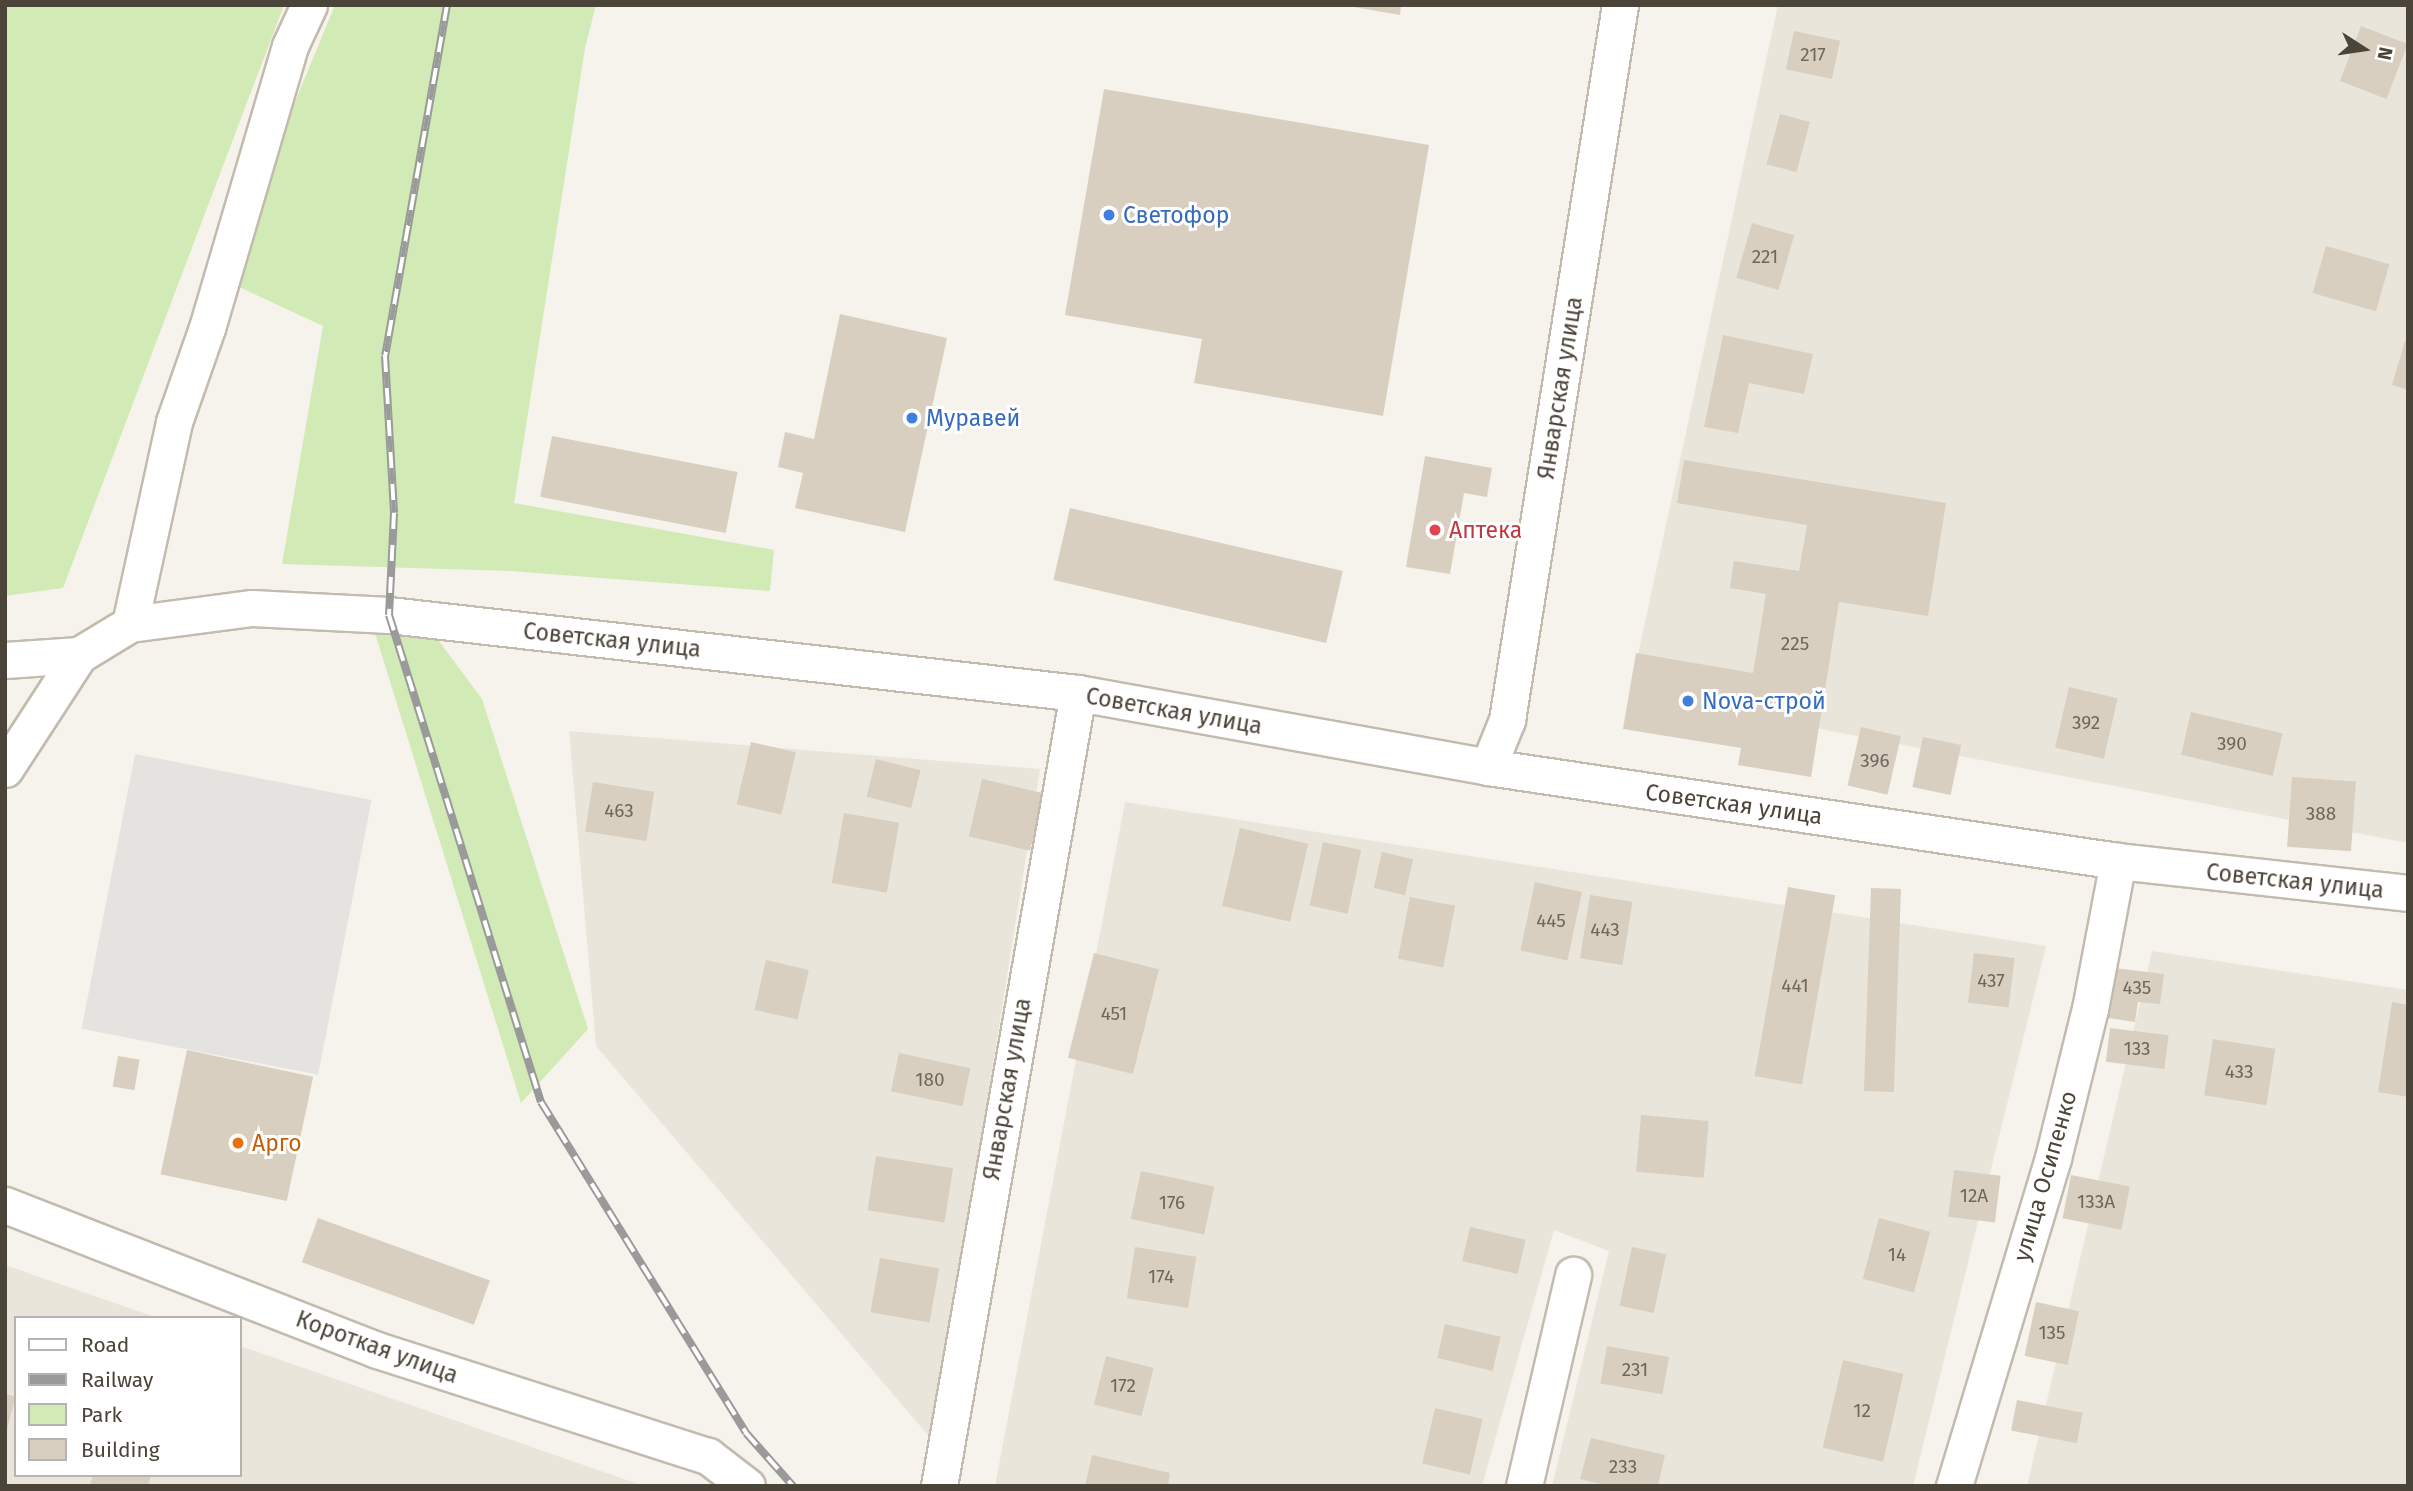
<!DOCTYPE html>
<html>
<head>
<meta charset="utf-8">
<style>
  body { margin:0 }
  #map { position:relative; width:2413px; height:1491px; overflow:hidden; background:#f6f3ec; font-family:"Fira Sans",sans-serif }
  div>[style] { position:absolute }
  .residential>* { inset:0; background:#eae5da }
  .green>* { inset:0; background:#d2eab5 }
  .parking>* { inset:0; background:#e5e3e0; transform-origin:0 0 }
  .building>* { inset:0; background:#d8cfc1; transform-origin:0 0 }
  .roads { filter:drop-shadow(2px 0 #c2bbae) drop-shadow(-2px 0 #c2bbae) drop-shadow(0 2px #c2bbae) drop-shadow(0 -2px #c2bbae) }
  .minor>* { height:35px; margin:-17.5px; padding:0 17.5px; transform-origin:17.5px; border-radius:17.5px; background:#fff }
  .rail>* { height:8px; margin-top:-4px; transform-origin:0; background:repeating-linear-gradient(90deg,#fff 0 16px,#9a9a9a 0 32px); box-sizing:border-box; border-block:2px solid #9a9a9a }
  .dots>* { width:19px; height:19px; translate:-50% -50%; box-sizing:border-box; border:4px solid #fff; border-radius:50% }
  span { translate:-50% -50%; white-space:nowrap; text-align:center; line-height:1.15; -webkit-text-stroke:6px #fff; paint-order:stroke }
  .number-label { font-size:19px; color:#6e675b }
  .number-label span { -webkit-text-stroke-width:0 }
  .shop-label { font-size:23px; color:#366cbe }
  .left { translate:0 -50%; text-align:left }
  .street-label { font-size:23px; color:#4b4439 }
  .health-label { font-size:23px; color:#be3a42 }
  .food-label { font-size:23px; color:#c56008 }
  .frame { position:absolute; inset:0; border:7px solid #4b4439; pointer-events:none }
  .legend { position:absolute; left:14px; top:1316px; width:228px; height:161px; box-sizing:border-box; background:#fff; border:2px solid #b7b4b0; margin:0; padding:9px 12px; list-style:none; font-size:21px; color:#4b4439 }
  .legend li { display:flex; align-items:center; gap:14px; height:35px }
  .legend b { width:35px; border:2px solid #b7b4b0 }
  .north { position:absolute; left:2329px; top:14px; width:70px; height:70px; -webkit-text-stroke:5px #fff; paint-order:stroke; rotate:102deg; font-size:19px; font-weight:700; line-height:28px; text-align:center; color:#4b4439 }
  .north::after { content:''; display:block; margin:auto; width:24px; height:32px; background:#4b4439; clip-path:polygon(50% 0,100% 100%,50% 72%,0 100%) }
</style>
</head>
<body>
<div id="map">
  <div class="residential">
    <i style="clip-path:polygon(1778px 5px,2408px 5px,2408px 843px,1630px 692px)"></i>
    <i style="clip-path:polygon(569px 731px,1040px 769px,933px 1441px,596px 1046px)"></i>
    <i style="clip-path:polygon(1125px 802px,2046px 946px,1913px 1486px,1552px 1486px,1609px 1251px,1554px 1230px,1482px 1486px,995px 1486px)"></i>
    <i style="clip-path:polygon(2152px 951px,2408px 990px,2408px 1486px,2027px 1486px)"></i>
    <i style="clip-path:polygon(5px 1265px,158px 1318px,16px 1318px,16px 1475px,240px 1475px,240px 1346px,644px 1486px,5px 1486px)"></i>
  </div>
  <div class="green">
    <i style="clip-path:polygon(5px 5px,284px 5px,63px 588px,5px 596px)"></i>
    <i style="clip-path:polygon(335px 5px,596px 5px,585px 48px,514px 503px,774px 550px,770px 591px,510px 571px,282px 564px,323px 326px,222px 279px)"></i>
    <i style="clip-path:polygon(375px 633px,433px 633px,482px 699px,588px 1029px,521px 1103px)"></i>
  </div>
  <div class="parking">
    <i style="left:135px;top:754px;width:241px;height:280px;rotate:11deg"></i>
  </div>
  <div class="building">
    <i style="clip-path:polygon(1342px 5px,1401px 5px,1400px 15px)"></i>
    <i style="left:2361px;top:26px;width:50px;height:59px;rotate:21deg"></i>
    <i style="left:1794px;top:31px;width:47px;height:39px;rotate:12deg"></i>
    <i style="clip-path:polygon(1104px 89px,1429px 145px,1383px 416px,1194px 383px,1202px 339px,1065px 315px)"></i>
    <i style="left:1780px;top:114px;width:31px;height:52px;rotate:15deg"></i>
    <i style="left:1752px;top:223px;width:44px;height:57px;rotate:16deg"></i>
    <i style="left:2326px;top:246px;width:66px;height:49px;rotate:16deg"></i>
    <i style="clip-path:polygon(840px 314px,947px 338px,905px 532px,795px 508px,803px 473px,778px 467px,785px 432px,814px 439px)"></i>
    <i style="clip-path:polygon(1723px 335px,1813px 354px,1804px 394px,1749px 383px,1738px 433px,1704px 427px)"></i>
    <i style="clip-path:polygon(2405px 341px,2408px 342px,2408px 390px,2392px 385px)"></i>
    <i style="left:552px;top:436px;width:189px;height:62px;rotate:11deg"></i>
    <i style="clip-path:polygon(1425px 456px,1492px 468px,1487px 497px,1464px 493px,1450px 574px,1406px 567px)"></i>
    <i style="clip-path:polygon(1684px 460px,1946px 503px,1928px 616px,1839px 602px,1811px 777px,1738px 765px,1741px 748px,1623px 729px,1636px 653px,1753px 673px,1766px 594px,1730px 588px,1734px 561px,1799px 571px,1807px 525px,1677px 503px)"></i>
    <i style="left:1070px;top:508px;width:280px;height:74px;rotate:13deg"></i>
    <i style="left:2069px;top:687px;width:50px;height:62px;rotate:13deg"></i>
    <i style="left:2191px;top:712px;width:94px;height:44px;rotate:13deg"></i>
    <i style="left:1861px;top:727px;width:41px;height:60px;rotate:13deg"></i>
    <i style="left:1923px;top:737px;width:39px;height:51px;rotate:12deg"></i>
    <i style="left:751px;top:742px;width:46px;height:64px;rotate:13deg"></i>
    <i style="left:876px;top:759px;width:46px;height:39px;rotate:14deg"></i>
    <i style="left:2292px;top:777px;width:64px;height:70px;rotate:4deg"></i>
    <i style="left:982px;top:779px;width:63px;height:59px;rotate:13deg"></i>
    <i style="left:593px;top:782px;width:62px;height:50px;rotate:9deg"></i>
    <i style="left:844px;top:813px;width:56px;height:71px;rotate:10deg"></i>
    <i style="left:1240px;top:828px;width:70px;height:80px;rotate:13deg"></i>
    <i style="left:1323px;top:842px;width:39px;height:65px;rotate:12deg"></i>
    <i style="left:1382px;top:852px;width:32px;height:37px;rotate:13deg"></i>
    <i style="left:1535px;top:882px;width:48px;height:70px;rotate:12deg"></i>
    <i style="left:1788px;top:887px;width:48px;height:192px;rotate:10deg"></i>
    <i style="left:1871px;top:888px;width:30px;height:203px;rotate:2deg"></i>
    <i style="left:1590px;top:895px;width:43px;height:64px;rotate:9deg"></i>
    <i style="left:1410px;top:897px;width:46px;height:63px;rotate:11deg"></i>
    <i style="left:1094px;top:953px;width:67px;height:108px;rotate:14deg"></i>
    <i style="left:1974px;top:953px;width:41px;height:50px;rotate:7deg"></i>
    <i style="left:766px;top:960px;width:44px;height:51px;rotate:13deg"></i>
    <i style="clip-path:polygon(2114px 968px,2164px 974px,2160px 1004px,2138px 1002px,2135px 1022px,2108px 1018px)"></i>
    <i style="clip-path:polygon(2392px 1002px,2408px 1005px,2408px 1097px,2378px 1092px)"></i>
    <i style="left:2110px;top:1028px;width:59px;height:34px;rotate:7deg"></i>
    <i style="left:2213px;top:1039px;width:63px;height:57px;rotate:9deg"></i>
    <i style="left:187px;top:1050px;width:129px;height:127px;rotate:12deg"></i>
    <i style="left:899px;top:1053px;width:73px;height:39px;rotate:12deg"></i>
    <i style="left:118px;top:1056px;width:22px;height:31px;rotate:10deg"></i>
    <i style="left:1641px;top:1115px;width:68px;height:57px;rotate:5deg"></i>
    <i style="left:876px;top:1156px;width:78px;height:55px;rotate:9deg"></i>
    <i style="left:1954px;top:1170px;width:47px;height:47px;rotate:7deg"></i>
    <i style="left:1141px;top:1171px;width:75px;height:49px;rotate:12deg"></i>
    <i style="left:2071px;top:1175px;width:60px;height:44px;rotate:11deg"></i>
    <i style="left:318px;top:1218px;width:183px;height:47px;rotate:20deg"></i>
    <i style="left:1879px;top:1218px;width:53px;height:63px;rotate:15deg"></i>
    <i style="left:1470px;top:1227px;width:57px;height:35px;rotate:13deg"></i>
    <i style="left:1135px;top:1247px;width:62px;height:52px;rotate:9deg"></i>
    <i style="left:1632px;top:1247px;width:35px;height:60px;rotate:12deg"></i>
    <i style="left:880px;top:1258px;width:60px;height:55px;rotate:10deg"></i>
    <i style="left:2036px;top:1302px;width:44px;height:55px;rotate:12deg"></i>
    <i style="left:1445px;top:1324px;width:57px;height:35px;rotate:13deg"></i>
    <i style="left:1607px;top:1346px;width:63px;height:38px;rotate:10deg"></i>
    <i style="left:1106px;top:1356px;width:49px;height:50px;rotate:14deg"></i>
    <i style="left:1843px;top:1360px;width:62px;height:90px;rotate:13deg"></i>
    <i style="left:5px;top:1394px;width:11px;height:76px;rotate:15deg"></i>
    <i style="left:2017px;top:1400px;width:67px;height:31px;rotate:11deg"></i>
    <i style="left:1435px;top:1408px;width:49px;height:57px;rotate:13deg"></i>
    <i style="clip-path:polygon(1591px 1438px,1665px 1455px,1658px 1486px,1608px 1486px,1580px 1479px)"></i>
    <i style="clip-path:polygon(1092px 1455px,1170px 1473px,1168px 1486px,1085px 1486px)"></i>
    <i style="clip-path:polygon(93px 1475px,151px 1475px,148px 1486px,93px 1486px,90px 1485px)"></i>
  </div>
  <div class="roads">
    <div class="minor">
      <i style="left:130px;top:624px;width:207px;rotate:-77.7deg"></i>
      <i style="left:174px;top:422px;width:100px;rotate:-70.7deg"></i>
      <i style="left:207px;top:328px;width:294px;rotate:-73.6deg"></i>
      <i style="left:290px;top:46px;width:45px;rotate:-65.1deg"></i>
      <i style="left:5px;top:660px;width:74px;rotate:-3.9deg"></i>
      <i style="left:1488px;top:767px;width:51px;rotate:-68deg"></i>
      <i style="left:1507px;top:720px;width:724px;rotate:-81.02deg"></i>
      <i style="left:5px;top:769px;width:136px;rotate:-57deg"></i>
      <i style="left:79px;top:655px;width:60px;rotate:-31.3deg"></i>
      <i style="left:130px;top:624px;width:123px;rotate:-7.5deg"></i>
      <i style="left:252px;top:608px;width:137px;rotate:2.9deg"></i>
      <i style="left:389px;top:615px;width:693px;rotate:6.46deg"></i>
      <i style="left:1078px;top:693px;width:417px;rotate:10.2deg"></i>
      <i style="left:1488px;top:767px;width:637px;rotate:8.49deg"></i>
      <i style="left:2118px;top:861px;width:292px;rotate:6.3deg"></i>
      <i style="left:5px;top:1205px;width:399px;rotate:21.3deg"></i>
      <i style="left:377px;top:1350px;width:348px;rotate:17.8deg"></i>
      <i style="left:708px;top:1456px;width:49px;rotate:37.6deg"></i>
      <i style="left:939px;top:1486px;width:805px;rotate:-80.06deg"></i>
      <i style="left:1524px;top:1486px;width:217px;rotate:-76.9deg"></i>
      <i style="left:1954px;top:1486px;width:343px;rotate:-73.2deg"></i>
      <i style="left:2053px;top:1158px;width:154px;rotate:-76.1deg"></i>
      <i style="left:2090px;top:1009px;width:151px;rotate:-79.3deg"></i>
    </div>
  </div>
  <div class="rail">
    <i style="left:447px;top:5px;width:356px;rotate:100deg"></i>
    <i style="left:385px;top:356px;width:157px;rotate:86.7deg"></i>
    <i style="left:394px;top:513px;width:102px;rotate:92.8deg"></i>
    <i style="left:389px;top:615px;width:510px;rotate:72.67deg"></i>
    <i style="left:541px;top:1102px;width:389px;rotate:58.2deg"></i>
    <i style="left:746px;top:1433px;width:71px;rotate:48.4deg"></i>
  </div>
  <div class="dots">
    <i style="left:1109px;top:215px;background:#3f7fe0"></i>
    <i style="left:912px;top:418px;background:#3f7fe0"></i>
    <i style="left:1435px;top:530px;background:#e0444e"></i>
    <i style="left:1688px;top:701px;background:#3f7fe0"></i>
    <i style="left:238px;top:1143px;background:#e8710a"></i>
  </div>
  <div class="number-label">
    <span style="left:1813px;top:55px">217</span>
    <span style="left:1765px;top:257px">221</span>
    <span style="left:1795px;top:644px">225</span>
    <span style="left:2086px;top:723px">392</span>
    <span style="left:2232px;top:744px">390</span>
    <span style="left:1875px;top:761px">396</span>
    <span style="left:619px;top:811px">463</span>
    <span style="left:2321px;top:814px">388</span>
    <span style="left:1551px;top:921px">445</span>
    <span style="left:1605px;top:930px">443</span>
    <span style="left:1991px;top:981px">437</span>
    <span style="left:1795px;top:986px">441</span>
    <span style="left:2137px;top:988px">435</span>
    <span style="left:1114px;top:1014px">451</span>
    <span style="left:2137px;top:1049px">133</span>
    <span style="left:2239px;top:1072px">433</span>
    <span style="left:930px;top:1080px">180</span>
    <span style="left:1974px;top:1196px">12А</span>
    <span style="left:2096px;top:1202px">133А</span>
    <span style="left:1172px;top:1203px">176</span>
    <span style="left:1897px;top:1255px">14</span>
    <span style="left:1161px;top:1277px">174</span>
    <span style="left:2052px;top:1333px">135</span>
    <span style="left:1635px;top:1370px">231</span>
    <span style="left:1123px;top:1386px">172</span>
    <span style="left:1862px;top:1411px">12</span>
    <span style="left:1623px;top:1467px">233</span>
  </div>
  <div class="shop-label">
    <span class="left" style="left:1123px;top:215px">Светофор</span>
    <span class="left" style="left:926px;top:418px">Муравей</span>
    <span class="left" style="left:1702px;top:701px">Nova-строй</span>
  </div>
  <div class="street-label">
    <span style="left:1560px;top:388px;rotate:-81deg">Январская улица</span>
    <span style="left:612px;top:640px;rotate:6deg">Советская улица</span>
    <span style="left:1174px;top:711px;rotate:10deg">Советская улица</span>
    <span style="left:1734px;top:804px;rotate:8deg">Советская улица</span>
    <span style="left:2295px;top:881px;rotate:6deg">Советская улица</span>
    <span style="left:1007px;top:1089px;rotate:-80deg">Январская улица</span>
    <span style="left:2045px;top:1176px;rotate:-74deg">улица Осипенко</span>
    <span style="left:377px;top:1347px;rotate:20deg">Короткая улица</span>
  </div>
  <div class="health-label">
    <span class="left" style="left:1449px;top:530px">Аптека</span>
  </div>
  <div class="food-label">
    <span class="left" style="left:252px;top:1143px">Арго</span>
  </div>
  <div class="frame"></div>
  <ul class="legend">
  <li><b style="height:9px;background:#fff"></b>Road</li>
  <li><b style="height:9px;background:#9a9a9a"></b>Railway</li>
  <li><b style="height:19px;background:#d2eab5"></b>Park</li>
  <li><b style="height:19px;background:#d8cfc1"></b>Building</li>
  </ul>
  <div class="north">N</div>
</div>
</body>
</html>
